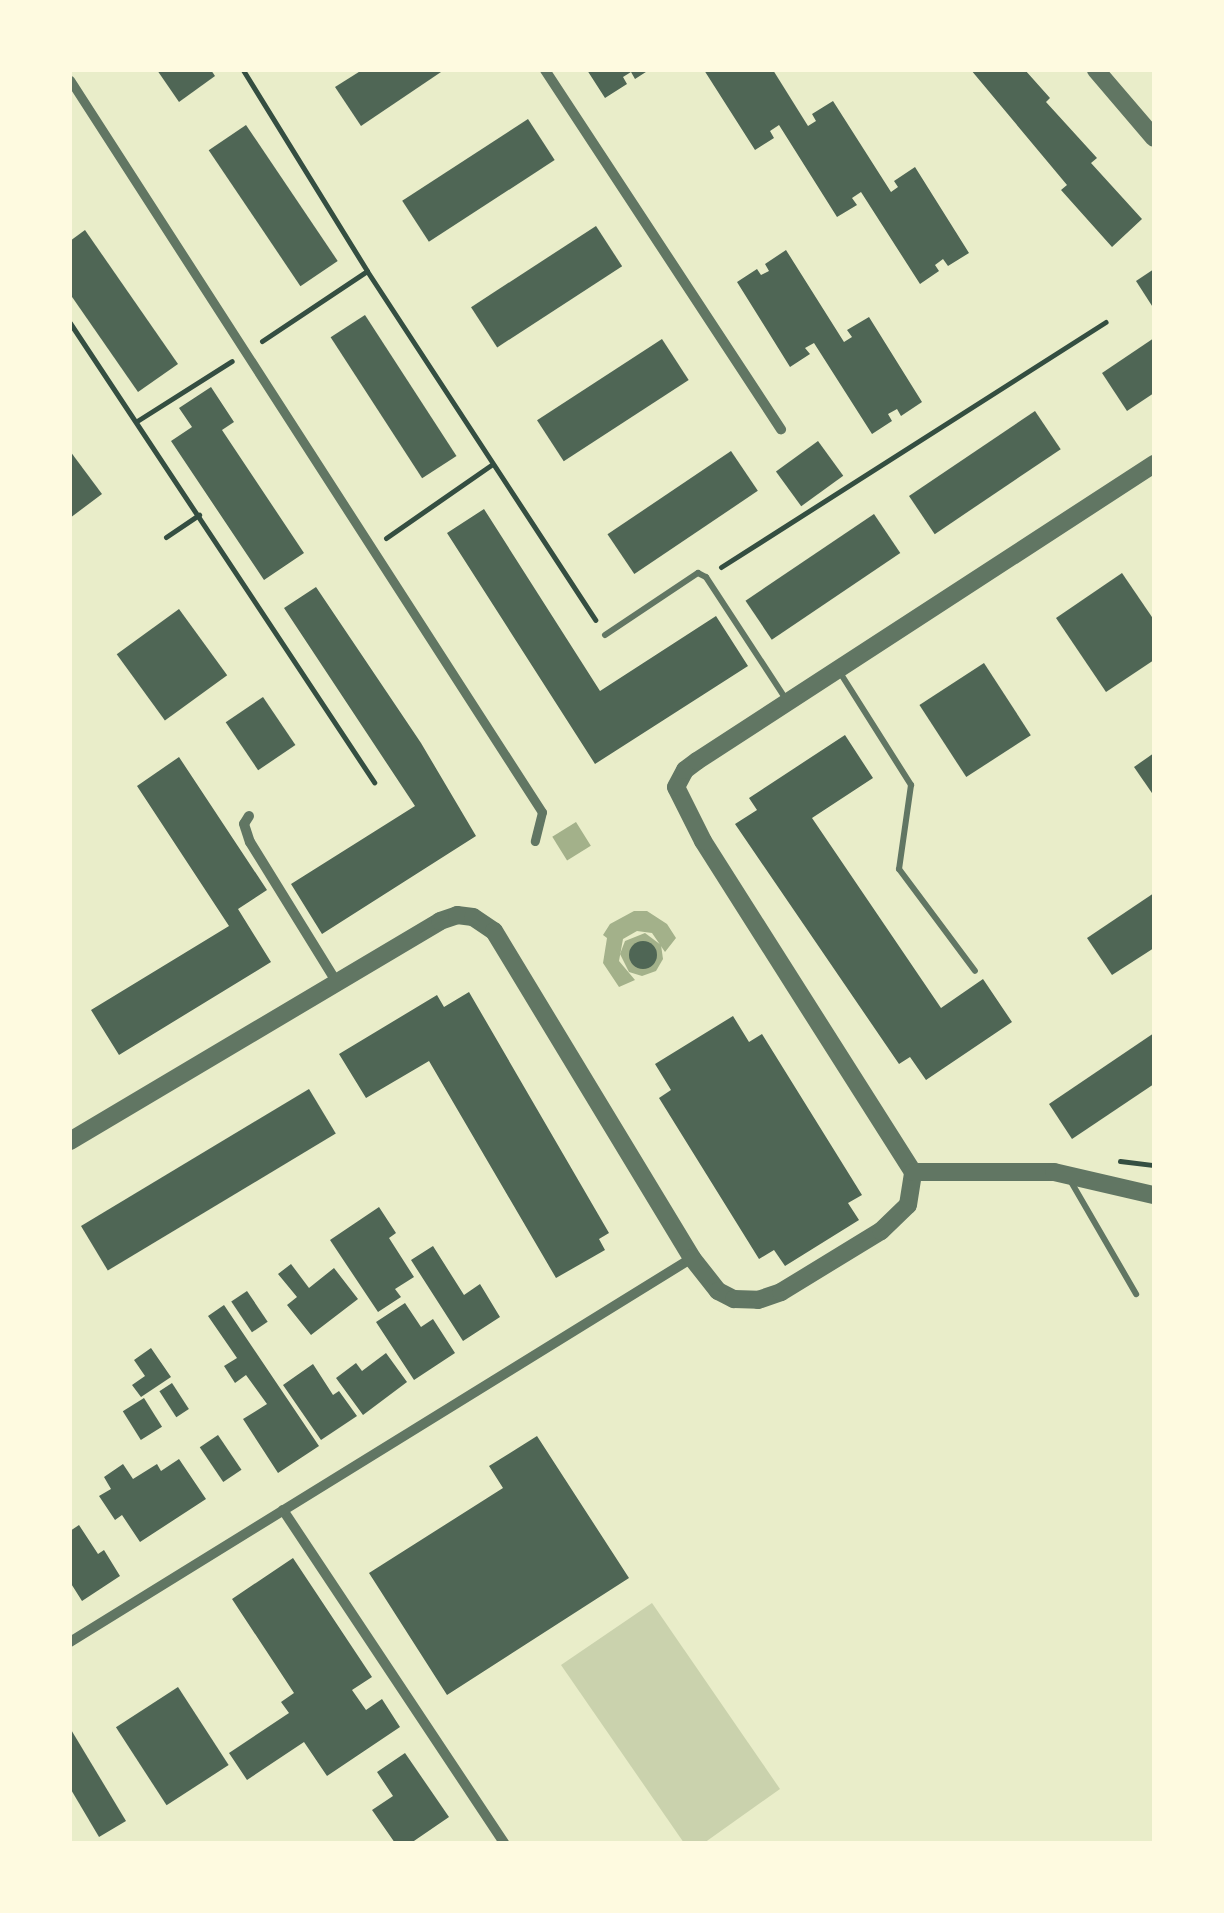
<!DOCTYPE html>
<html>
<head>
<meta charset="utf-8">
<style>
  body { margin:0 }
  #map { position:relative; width:1224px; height:1913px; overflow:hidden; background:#e9edc9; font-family:"Alegreya Sans",sans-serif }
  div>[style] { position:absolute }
  .green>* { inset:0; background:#cad2ad }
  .water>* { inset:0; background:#a3b18a; transform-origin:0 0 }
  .building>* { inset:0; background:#4f6655; transform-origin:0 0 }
  .round { border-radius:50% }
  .path>* { height:5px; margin:-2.5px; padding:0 2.5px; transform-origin:2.5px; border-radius:2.5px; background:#344e41 }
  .service>* { height:6px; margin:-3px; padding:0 3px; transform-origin:3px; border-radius:3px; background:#617663 }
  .pedestrian>* { height:9px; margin:-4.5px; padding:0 4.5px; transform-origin:4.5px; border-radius:4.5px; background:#617663 }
  .minor>* { height:10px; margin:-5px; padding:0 5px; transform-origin:5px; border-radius:5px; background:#617663 }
  .tertiary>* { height:18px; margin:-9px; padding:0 9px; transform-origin:9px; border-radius:9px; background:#617663 }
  span { translate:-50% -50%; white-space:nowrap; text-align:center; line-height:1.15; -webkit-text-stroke:9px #fefae0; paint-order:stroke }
  .frame { position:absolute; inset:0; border:72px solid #fefae0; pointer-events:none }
</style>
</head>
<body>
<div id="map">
  <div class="green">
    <i style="clip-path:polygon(652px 1603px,780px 1789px,704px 1843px,684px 1843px,561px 1665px)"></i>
  </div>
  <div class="water">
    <i style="left:576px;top:822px;width:28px;height:28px;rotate:58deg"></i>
    <i style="clip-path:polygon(634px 911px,647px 911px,667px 924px,676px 938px,665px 952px,652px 933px,637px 931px,623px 939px,619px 961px,635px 980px,619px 987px,603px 963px,607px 938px,603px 935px,610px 924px)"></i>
    <i style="clip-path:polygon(645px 933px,661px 945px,663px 959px,656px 971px,642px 976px,629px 972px,620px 954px,625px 941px)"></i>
  </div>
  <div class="building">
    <i style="clip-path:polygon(157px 70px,211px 70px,215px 76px,179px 102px)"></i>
    <i style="clip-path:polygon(362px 70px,444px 70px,361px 126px,335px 87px)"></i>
    <i style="clip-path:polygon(587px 70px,649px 70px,635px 79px,631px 72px,623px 77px,627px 84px,605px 98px)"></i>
    <i style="clip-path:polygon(704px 70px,773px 70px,808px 126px,816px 121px,812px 114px,833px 101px,891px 192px,898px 187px,894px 181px,915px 167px,969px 253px,948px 266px,943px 259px,935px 265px,939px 271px,920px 284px,861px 192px,852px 198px,857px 205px,837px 217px,779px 125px,770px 131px,774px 138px,755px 150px)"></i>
    <i style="clip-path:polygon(971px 70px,1025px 70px,1050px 98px,1046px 102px,1097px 158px,1091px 163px,1142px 219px,1112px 247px,1061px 190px,1067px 185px)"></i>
    <i style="left:528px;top:119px;width:49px;height:150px;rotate:57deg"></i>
    <i style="left:246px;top:125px;width:164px;height:45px;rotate:56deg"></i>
    <i style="left:596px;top:226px;width:48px;height:149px;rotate:57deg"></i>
    <i style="clip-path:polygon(85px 230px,178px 364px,138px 392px,70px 294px,70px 241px)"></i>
    <i style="clip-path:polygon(786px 250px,844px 342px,852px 337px,847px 330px,869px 317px,922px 402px,901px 416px,897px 409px,888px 414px,892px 421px,872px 434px,814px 343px,805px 348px,810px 354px,790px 367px,737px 282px,757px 269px,761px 275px,769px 271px,765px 264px)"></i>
    <i style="clip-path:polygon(1154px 269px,1154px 309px,1136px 281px)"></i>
    <i style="left:365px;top:315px;width:168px;height:41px;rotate:57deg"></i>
    <i style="clip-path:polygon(1154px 338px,1154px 393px,1127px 411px,1102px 373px)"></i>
    <i style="left:662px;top:339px;width:49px;height:149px;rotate:57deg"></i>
    <i style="clip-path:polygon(211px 387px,234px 422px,222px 430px,304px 553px,264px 580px,171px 441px,192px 427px,179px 408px)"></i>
    <i style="left:1035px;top:411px;width:46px;height:152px;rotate:56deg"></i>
    <i style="left:818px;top:441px;width:43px;height:52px;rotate:54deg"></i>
    <i style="clip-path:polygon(70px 451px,102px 494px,70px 518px)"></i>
    <i style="left:731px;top:451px;width:48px;height:149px;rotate:56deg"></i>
    <i style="clip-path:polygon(484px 509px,600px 691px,716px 616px,748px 666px,595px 764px,447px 533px)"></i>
    <i style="left:874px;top:514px;width:47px;height:155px;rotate:56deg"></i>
    <i style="clip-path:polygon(1122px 573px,1154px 620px,1154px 660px,1106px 692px,1056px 618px)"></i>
    <i style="clip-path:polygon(316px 587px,421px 743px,476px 836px,322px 934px,291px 884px,415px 806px,284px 608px)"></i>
    <i style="left:179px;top:609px;width:82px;height:77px;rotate:54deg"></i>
    <i style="left:984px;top:663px;width:86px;height:77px;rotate:57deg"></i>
    <i style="left:263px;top:697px;width:58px;height:45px;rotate:56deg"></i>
    <i style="clip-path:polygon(845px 735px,873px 778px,812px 818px,941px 1008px,983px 979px,1012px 1022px,926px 1080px,910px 1057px,899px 1064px,735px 824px,757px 810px,749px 798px)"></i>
    <i style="clip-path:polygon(1154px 753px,1154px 796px,1134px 767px)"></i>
    <i style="clip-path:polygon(179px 757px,267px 890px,238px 909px,271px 962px,119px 1055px,91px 1010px,229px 926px,137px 786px)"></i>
    <i style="clip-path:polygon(1154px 893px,1154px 948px,1112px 975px,1087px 938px)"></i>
    <i class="round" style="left:629px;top:941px;width:28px;height:28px"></i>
    <i style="clip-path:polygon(469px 992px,609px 1233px,599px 1239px,605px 1250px,556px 1278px,429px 1061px,366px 1098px,339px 1054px,437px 995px,444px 1007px)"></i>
    <i style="clip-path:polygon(733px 1016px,749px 1042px,762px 1034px,862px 1195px,848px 1203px,859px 1220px,785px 1266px,774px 1250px,759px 1259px,659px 1098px,671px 1090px,655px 1064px)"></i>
    <i style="clip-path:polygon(1154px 1033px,1154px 1084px,1072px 1139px,1049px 1104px)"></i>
    <i style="left:309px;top:1089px;width:52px;height:266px;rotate:59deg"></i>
    <i style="clip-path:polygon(379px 1207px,396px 1233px,389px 1238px,414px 1277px,395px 1289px,401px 1297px,378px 1312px,330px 1240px)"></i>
    <i style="clip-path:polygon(433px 1246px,464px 1295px,480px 1284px,500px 1317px,463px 1341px,411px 1260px)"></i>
    <i style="clip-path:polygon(291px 1264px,309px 1288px,334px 1268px,358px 1299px,311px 1335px,287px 1305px,297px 1297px,278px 1274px)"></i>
    <i style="left:247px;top:1291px;width:37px;height:19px;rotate:56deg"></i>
    <i style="clip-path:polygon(405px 1303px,421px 1327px,433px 1319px,455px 1353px,414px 1380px,376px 1322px)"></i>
    <i style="clip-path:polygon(224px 1305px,319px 1446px,278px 1473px,243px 1419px,267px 1404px,246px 1375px,235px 1383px,224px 1366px,237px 1358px,208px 1316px)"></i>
    <i style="clip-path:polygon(151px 1348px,171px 1377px,141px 1397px,132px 1385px,145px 1376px,134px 1360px)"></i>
    <i style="clip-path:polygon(386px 1353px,407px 1382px,363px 1415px,336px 1378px,356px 1363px,362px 1371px)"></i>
    <i style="clip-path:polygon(313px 1364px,333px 1395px,339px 1391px,357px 1416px,321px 1440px,283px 1385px)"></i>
    <i style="left:172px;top:1383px;width:31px;height:15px;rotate:57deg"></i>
    <i style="left:144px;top:1398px;width:34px;height:25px;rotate:58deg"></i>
    <i style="left:218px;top:1435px;width:42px;height:22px;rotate:56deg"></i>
    <i style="clip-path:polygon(537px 1436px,629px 1578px,447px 1695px,369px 1573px,503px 1488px,489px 1466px)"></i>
    <i style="clip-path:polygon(179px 1459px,206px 1499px,140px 1542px,122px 1515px,115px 1520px,99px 1496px,111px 1489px,104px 1477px,123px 1464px,133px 1479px,157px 1464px,161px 1471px)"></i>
    <i style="clip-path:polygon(79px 1525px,98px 1554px,104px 1550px,120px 1576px,82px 1601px,70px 1582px,70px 1531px)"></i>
    <i style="clip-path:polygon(293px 1558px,372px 1677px,352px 1690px,366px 1710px,382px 1699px,400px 1727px,327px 1776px,304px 1742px,247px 1780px,229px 1753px,289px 1713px,281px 1702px,294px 1693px,232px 1599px)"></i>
    <i style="left:178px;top:1687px;width:93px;height:74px;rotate:57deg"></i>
    <i style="clip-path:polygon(70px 1728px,126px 1821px,99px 1837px,70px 1788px)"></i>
    <i style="clip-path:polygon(405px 1753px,449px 1817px,411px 1843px,395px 1843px,372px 1810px,393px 1796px,377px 1772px)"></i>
  </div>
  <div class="path">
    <i style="left:243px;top:70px;width:236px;rotate:58.3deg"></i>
    <i style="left:367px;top:271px;width:417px;rotate:56.8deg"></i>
    <i style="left:70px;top:323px;width:551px;rotate:56.48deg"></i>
    <i style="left:262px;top:341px;width:126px;rotate:-33.7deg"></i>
    <i style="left:137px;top:421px;width:112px;rotate:-32.3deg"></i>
    <i style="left:166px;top:537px;width:40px;rotate:-34deg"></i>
    <i style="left:386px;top:538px;width:128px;rotate:-34.8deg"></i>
    <i style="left:721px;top:567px;width:456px;rotate:-32.5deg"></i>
    <i style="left:1120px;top:1161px;width:34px;rotate:7deg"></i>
  </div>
  <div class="service">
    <i style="left:605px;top:635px;width:112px;rotate:-33.7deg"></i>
    <i style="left:698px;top:573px;width:9px;rotate:27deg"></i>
    <i style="left:706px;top:577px;width:148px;rotate:56.8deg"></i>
    <i style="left:839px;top:671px;width:135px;rotate:57.7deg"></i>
    <i style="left:911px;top:785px;width:85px;rotate:98.1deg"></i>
    <i style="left:899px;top:869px;width:127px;rotate:53.3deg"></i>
    <i style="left:1070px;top:1180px;width:132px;rotate:59.9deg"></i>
  </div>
  <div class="pedestrian">
    <i style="left:70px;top:80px;width:871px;rotate:57.19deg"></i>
    <i style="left:542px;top:812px;width:30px;rotate:104deg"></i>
  </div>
  <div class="minor">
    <i style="left:545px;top:70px;width:430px;rotate:56.7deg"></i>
    <i style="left:249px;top:816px;width:9px;rotate:122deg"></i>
    <i style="left:244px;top:824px;width:19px;rotate:72deg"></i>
    <i style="left:250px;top:842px;width:166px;rotate:58.3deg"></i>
    <i style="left:283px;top:1510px;width:400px;rotate:56.4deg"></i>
    <i style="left:70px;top:1642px;width:731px;rotate:-31.69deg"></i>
  </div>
  <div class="tertiary">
    <i style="left:1096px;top:70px;width:89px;rotate:49.5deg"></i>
    <i style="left:70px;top:1141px;width:430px;rotate:-30.7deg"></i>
    <i style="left:440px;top:921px;width:18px;rotate:-19deg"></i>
    <i style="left:457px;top:915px;width:16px;rotate:7deg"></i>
    <i style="left:473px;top:917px;width:25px;rotate:34deg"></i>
    <i style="left:494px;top:931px;width:382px;rotate:58.8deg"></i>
    <i style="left:692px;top:1258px;width:42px;rotate:51.8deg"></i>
    <i style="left:718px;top:1291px;width:18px;rotate:27deg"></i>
    <i style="left:734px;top:1299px;width:24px;rotate:2deg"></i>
    <i style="left:758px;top:1300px;width:24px;rotate:-19deg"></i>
    <i style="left:781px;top:1292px;width:117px;rotate:-31.4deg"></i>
    <i style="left:881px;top:1231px;width:37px;rotate:-44deg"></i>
    <i style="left:908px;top:1205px;width:33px;rotate:-81deg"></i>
    <i style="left:913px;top:1172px;width:392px;rotate:-122.4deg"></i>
    <i style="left:703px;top:841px;width:60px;rotate:-116.6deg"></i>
    <i style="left:676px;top:787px;width:19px;rotate:-62deg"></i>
    <i style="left:685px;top:770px;width:15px;rotate:-37deg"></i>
    <i style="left:697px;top:761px;width:545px;rotate:-33.02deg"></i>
    <i style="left:913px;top:1172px;width:141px"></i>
    <i style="left:1054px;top:1172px;width:103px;rotate:13deg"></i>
  </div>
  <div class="frame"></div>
</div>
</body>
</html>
